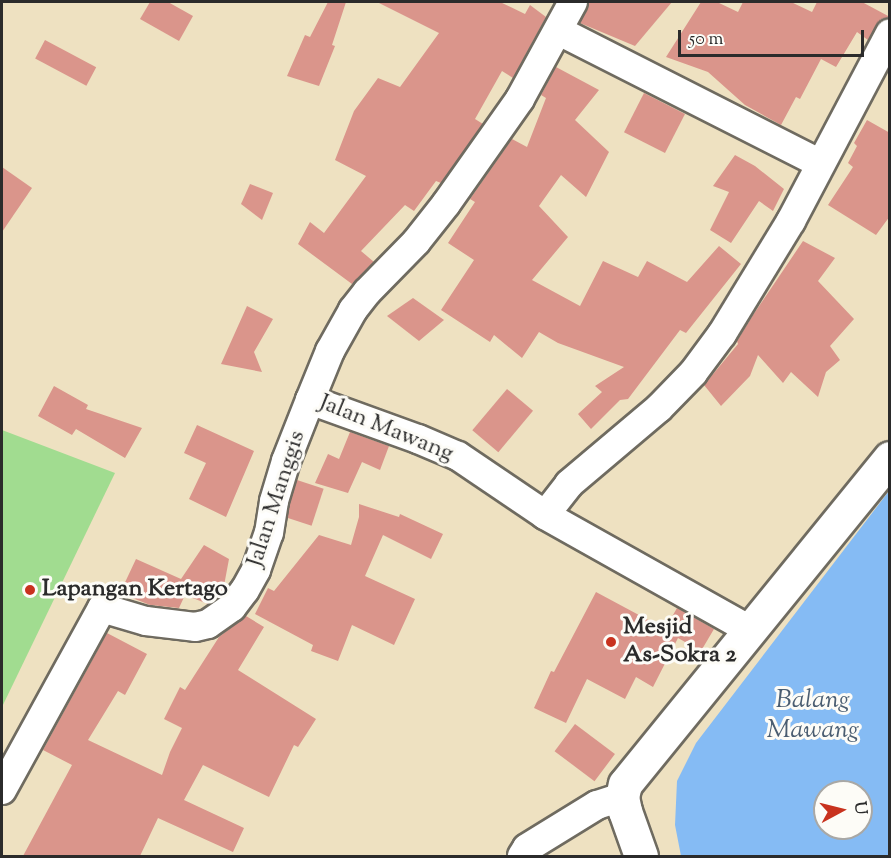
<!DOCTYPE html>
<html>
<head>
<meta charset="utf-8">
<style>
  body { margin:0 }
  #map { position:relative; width:891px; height:858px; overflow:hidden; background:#eee1c1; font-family:"Sorts Mill Goudy",serif }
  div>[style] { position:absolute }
  .green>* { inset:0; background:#a1dc90 }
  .water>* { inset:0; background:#85bbf4 }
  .building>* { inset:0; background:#da958b; transform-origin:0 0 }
  .roads { filter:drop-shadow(2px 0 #6f6b60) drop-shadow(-2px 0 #6f6b60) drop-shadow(0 2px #6f6b60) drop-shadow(0 -2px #6f6b60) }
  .minor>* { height:28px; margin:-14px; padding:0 14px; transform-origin:14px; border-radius:14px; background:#fff }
  .tertiary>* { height:33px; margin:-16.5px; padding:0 16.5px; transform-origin:16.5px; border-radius:16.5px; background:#fff }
  .dots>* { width:16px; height:16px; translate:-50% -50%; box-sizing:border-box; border:3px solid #fdfcf7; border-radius:50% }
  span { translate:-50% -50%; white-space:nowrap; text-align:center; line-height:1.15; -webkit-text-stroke:6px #fdfcf7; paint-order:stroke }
  .street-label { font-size:24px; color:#2b2b2b }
  .poi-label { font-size:24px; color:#2b2b2b; font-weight:700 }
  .left { translate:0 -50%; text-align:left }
  .water-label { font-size:26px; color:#4a5d71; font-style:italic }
  .frame { position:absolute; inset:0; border:3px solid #2b2b2b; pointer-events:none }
  .north { position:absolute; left:813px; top:780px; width:60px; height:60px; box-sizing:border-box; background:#fdfcf7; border:2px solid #a9a8a5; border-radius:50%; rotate:83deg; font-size:16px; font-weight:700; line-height:24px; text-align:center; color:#2b2b2b }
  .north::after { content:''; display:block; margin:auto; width:21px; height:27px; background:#c8321e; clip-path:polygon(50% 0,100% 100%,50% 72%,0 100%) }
  .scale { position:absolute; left:678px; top:30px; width:186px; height:27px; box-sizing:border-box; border:3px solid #2b2b2b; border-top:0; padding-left:8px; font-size:18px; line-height:21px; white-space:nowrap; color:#2b2b2b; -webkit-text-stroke:4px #fdfcf7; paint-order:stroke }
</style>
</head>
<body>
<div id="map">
  <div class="green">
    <i style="clip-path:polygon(2px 430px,115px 473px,2px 707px)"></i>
  </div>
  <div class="water">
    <i style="clip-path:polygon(evenodd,889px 491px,889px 856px,681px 856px,675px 825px,677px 781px,696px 743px,889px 491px,825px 792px,861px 792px,861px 828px,825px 828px,825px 792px)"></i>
  </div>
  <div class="building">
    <i style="clip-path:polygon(150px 2px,168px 2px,193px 16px,179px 41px,140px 19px)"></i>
    <i style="clip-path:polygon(328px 2px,346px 2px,332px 45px,335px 46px,319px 86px,287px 76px,305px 35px,310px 37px)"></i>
    <i style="clip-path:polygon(377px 2px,500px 2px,525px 14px,530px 5px,546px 17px,513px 78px,502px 71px,475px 119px,483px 124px,441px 183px,436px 181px,414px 211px,405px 205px,361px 251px,374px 262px,352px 284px,298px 244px,310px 222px,324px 233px,366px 176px,335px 160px,354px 111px,378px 78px,400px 87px,439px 33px)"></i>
    <i style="clip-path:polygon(589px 2px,672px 2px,635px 46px,580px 23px)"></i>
    <i style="clip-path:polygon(701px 2px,717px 2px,738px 12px,743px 2px,791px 2px,812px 12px,817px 2px,862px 2px,890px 17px,881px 19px,868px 40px,857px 32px,836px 67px,821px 59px,800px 99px,796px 97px,781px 125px,745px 105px,708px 72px,666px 57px)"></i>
    <i style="left:45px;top:40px;width:58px;height:21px;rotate:28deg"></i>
    <i style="clip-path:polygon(556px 67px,599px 90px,575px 120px,609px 152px,586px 197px,561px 175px,539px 206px,568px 237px,532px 280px,580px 306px,603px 261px,638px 277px,647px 261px,687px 282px,719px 246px,741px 264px,686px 333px,680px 330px,628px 399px,620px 400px,591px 429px,578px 414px,602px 392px,595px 386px,624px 367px,558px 343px,539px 332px,522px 358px,494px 335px,490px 342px,441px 310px,474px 260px,448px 243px,475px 202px,470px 199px,512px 139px,527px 147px,546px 98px,541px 95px)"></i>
    <i style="left:644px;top:93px;width:46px;height:44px;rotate:27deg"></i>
    <i style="clip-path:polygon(867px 120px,890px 133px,890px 216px,876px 235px,828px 205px,853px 167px,848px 163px,857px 146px,854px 143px)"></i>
    <i style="clip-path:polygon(735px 155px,755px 166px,784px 189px,773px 211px,759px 201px,731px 243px,710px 230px,729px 192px,713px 186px)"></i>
    <i style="clip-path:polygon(2px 167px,32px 188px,2px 232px)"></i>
    <i style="clip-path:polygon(250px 184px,273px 193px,262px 220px,241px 204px)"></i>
    <i style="clip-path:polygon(803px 241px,835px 258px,818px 281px,854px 319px,830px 346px,840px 360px,826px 372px,818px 397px,791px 372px,783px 383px,758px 355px,750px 376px,721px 406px,704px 385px,738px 344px,737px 341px,753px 315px)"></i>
    <i style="clip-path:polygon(413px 298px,444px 320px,419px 341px,387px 316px)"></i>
    <i style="clip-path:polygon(247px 306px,273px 319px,254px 352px,262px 372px,221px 364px)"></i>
    <i style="clip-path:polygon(54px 386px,88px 405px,86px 409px,142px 428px,125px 458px,76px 429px,72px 435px,38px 416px)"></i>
    <i style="left:507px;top:389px;width:34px;height:54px;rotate:40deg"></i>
    <i style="clip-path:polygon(197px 425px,254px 451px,226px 517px,189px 499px,206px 463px,184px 453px)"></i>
    <i style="clip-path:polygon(350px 432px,389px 446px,380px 470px,362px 462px,348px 493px,315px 483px,328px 454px,339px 459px)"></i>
    <i style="left:297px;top:480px;width:28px;height:39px;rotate:18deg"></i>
    <i style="clip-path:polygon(359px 504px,399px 517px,400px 514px,443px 534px,431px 559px,383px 535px,365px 576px,415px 599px,394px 645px,352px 625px,338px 661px,311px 651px,313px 645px,255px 614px,268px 588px,274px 591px,319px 535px,351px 545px,359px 517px)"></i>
    <i style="clip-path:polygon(204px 545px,229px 559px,223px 591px,208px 604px,185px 595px,179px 608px,150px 605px,120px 593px,136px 559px,181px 579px)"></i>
    <i style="clip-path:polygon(596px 592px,665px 629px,677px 608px,714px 629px,701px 651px,678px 638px,653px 687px,636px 677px,625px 699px,587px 679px,566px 723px,534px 708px,551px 671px,554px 672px)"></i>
    <i style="clip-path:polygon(246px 616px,264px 627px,238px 670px,316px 719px,298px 747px,294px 745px,269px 797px,203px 765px,184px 800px,244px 828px,233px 852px,158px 818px,140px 856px,23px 856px,72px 765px,43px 750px,107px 633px,147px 654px,125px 695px,118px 691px,88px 740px,162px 775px,170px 752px,182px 728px,164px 719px,180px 687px,185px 690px,219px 637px)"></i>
    <i style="left:575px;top:724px;width:50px;height:34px;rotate:37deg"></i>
  </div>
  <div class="roads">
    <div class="minor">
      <i style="left:573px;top:2px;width:111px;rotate:118.7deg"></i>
      <i style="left:520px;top:99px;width:128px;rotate:125.2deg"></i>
      <i style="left:446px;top:204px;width:48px;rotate:128.3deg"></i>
      <i style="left:416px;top:242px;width:70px;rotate:134.4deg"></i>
      <i style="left:367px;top:292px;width:23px;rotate:128deg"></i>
      <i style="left:353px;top:310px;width:47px;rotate:119.3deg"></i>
      <i style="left:330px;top:351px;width:53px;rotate:112.2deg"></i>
      <i style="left:310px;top:400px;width:115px;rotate:19.9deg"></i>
      <i style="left:418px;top:439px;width:43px;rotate:23deg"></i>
      <i style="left:458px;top:456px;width:105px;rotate:34.1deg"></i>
      <i style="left:545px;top:515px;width:235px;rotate:29.3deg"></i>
      <i style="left:559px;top:31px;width:292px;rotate:26.9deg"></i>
      <i style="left:545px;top:515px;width:39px;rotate:-52deg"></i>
      <i style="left:569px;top:484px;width:118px;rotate:-40.2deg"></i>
      <i style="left:659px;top:408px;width:49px;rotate:-45.8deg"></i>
      <i style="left:693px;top:373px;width:49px;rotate:-53.4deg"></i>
      <i style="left:722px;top:334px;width:132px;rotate:-58.6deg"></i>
      <i style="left:791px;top:221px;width:212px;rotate:-62.2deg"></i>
      <i style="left:2px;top:790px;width:208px;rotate:-61.2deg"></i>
      <i style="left:102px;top:608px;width:46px;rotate:16.5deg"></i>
      <i style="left:146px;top:621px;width:49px;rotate:7deg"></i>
      <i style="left:195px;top:627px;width:13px;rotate:-13deg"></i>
      <i style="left:208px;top:624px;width:29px;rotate:-35deg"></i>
      <i style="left:232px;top:607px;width:21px;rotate:-53deg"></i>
      <i style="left:245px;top:590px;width:23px;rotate:-61deg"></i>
      <i style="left:256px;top:570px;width:39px;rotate:-71deg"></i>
      <i style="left:269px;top:533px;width:32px;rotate:-81deg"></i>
      <i style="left:274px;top:501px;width:42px;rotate:-73.3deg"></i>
      <i style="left:286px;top:461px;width:66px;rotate:-68.5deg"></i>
      <i style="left:522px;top:856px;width:9px;rotate:-58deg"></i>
      <i style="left:527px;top:848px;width:82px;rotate:-31.6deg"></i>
      <i style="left:597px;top:805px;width:26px;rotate:-18deg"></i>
    </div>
    <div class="tertiary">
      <i style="left:641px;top:856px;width:48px;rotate:-109.6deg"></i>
      <i style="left:625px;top:811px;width:14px;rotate:-102deg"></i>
      <i style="left:622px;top:797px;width:13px;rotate:-77deg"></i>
      <i style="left:625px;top:784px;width:420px;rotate:-50.9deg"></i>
    </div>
  </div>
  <div class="dots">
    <i style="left:30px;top:590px;background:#c8321e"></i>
    <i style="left:611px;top:642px;background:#c8321e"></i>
  </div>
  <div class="street-label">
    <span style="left:386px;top:429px;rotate:22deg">Jalan Mawang</span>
    <span style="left:277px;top:499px;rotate:-72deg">Jalan Manggis</span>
  </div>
  <div class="poi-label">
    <span class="left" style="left:42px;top:590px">Lapangan Kertago</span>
    <span class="left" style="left:623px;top:642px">Mesjid<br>As-Sokra 2</span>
  </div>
  <div class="water-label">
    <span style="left:813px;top:716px">Balang<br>Mawang</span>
  </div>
  <div class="frame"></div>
  <div class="north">U</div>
  <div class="scale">50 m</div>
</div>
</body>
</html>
